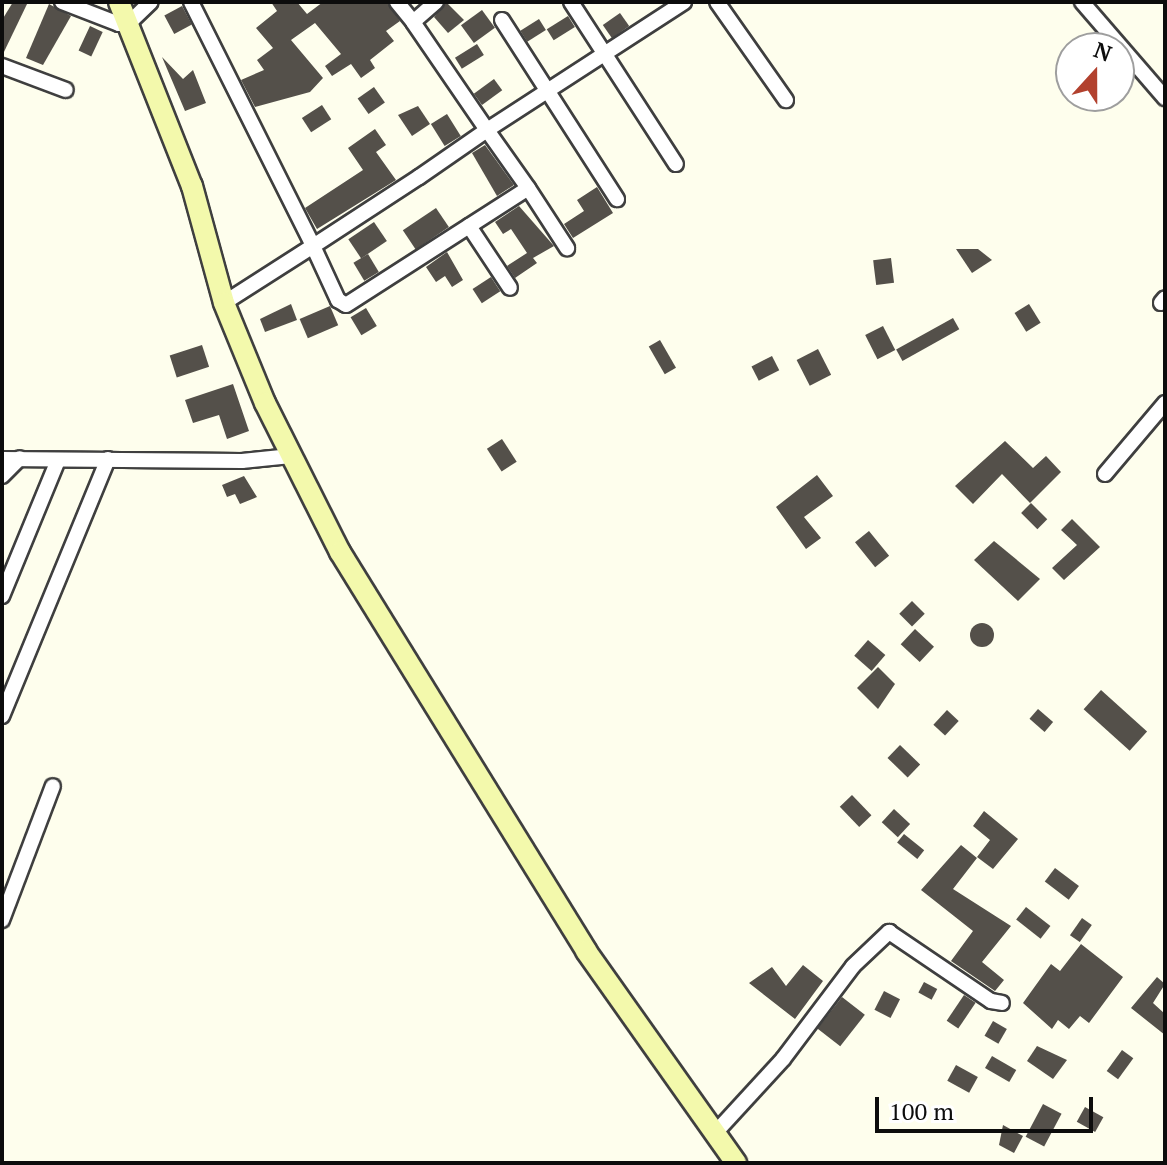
<!DOCTYPE html>
<html>
<head>
<meta charset="utf-8">
<style>
  body { margin:0 }
  #map { position:relative; width:1167px; height:1165px; overflow:hidden; background:#fefeed; font-family:"PT Serif",serif }
  div>[style] { position:absolute }
  .building>* { inset:0; background:#54504a; transform-origin:0 0 }
  .round { border-radius:50% }
  .roads { filter:drop-shadow(2px 0 #3f3f3f) drop-shadow(-2px 0 #3f3f3f) drop-shadow(0 2px #3f3f3f) drop-shadow(0 -2px #3f3f3f) }
  .street>* { height:14px; margin:-7px; padding:0 7px; transform-origin:7px; border-radius:7px; background:#fff }
  .secondary>* { height:20px; margin:-10px; padding:0 10px; transform-origin:10px; border-radius:10px; background:#f3f9ac }
  span { translate:-50% -50%; white-space:nowrap; text-align:center; line-height:1.15; -webkit-text-stroke:8px #fff; paint-order:stroke }
  .frame { position:absolute; inset:0; border:4px solid #0c0c0c; pointer-events:none }
  .north { position:absolute; left:1055px; top:32px; width:80px; height:80px; box-sizing:border-box; background:#fff; border:2px solid #9e9e9e; border-radius:50%; rotate:21deg; font-size:22px; font-weight:700; line-height:32px; text-align:center; color:#0c0c0c }
  .north::after { content:''; display:block; margin:auto; width:28px; height:36px; background:#b2412e; clip-path:polygon(50% 0,100% 100%,50% 72%,0 100%) }
  .scale { position:absolute; left:875px; top:1097px; width:218px; height:36px; box-sizing:border-box; border:4px solid #0c0c0c; border-top:0; padding-left:10px; font-size:24px; line-height:28px; white-space:nowrap; color:#0c0c0c; -webkit-text-stroke:6px #fff; paint-order:stroke }
</style>
</head>
<body>
<div id="map">
  <div class="building">
    <i style="clip-path:polygon(13px 2px,28px 2px,2px 56px,2px 20px)"></i>
    <i style="clip-path:polygon(271px 2px,297px 2px,307px 14px,323px 2px,387px 2px,400px 21px,386px 31px,394px 41px,370px 60px,375px 68px,361px 78px,351px 64px,332px 76px,325px 66px,341px 54px,315px 23px,291px 40px,323px 78px,310px 92px,255px 107px,241px 80px,264px 70px,257px 60px,273px 48px,256px 28px,277px 11px)"></i>
    <i style="clip-path:polygon(446px 2px,464px 20px,448px 33px,434px 17px)"></i>
    <i style="clip-path:polygon(49px 4px,71px 16px,43px 65px,26px 58px)"></i>
    <i style="left:182px;top:6px;width:21px;height:20px;rotate:62deg"></i>
    <i style="left:482px;top:10px;width:22px;height:26px;rotate:54deg"></i>
    <i style="left:620px;top:13px;width:16px;height:21px;rotate:55deg"></i>
    <i style="left:568px;top:16px;width:13px;height:25px;rotate:58deg"></i>
    <i style="left:539px;top:19px;width:13px;height:22px;rotate:58deg"></i>
    <i style="left:90px;top:26px;width:14px;height:27px;rotate:25deg"></i>
    <i style="left:477px;top:44px;width:13px;height:26px;rotate:58deg"></i>
    <i style="clip-path:polygon(162px 57px,183px 79px,193px 70px,206px 103px,185px 111px)"></i>
    <i style="left:494px;top:79px;width:14px;height:25px;rotate:54deg"></i>
    <i style="left:374px;top:87px;width:19px;height:20px;rotate:55deg"></i>
    <i style="left:322px;top:105px;width:17px;height:24px;rotate:57deg"></i>
    <i style="clip-path:polygon(418px 106px,430px 124px,412px 136px,398px 115px)"></i>
    <i style="left:447px;top:114px;width:26px;height:19px;rotate:58deg"></i>
    <i style="clip-path:polygon(375px 129px,386px 145px,376px 152px,396px 180px,317px 229px,305px 208px,363px 170px,348px 148px)"></i>
    <i style="clip-path:polygon(485px 145px,514px 185px,497px 196px,472px 153px)"></i>
    <i style="clip-path:polygon(597px 187px,613px 213px,573px 238px,564px 224px,584px 211px,577px 200px)"></i>
    <i style="clip-path:polygon(519px 206px,554px 246px,533px 258px,537px 263px,515px 278px,507px 266px,527px 253px,511px 229px,503px 234px,495px 222px)"></i>
    <i style="left:436px;top:208px;width:23px;height:40px;rotate:56deg"></i>
    <i style="left:374px;top:222px;width:23px;height:31px;rotate:56deg"></i>
    <i style="clip-path:polygon(956px 249px,978px 249px,992px 260px,972px 273px)"></i>
    <i style="clip-path:polygon(447px 252px,463px 280px,452px 287px,445px 276px,436px 282px,426px 267px)"></i>
    <i style="left:368px;top:254px;width:21px;height:17px;rotate:59deg"></i>
    <i style="left:891px;top:258px;width:25px;height:18px;rotate:83deg"></i>
    <i style="left:491px;top:277px;width:17px;height:22px;rotate:57deg"></i>
    <i style="clip-path:polygon(291px 304px,297px 320px,265px 332px,260px 319px)"></i>
    <i style="left:1029px;top:304px;width:22px;height:17px;rotate:58deg"></i>
    <i style="left:330px;top:306px;width:21px;height:33px;rotate:67deg"></i>
    <i style="left:366px;top:308px;width:21px;height:18px;rotate:59deg"></i>
    <i style="left:953px;top:318px;width:13px;height:65px;rotate:61deg"></i>
    <i style="left:883px;top:326px;width:27px;height:20px;rotate:63deg"></i>
    <i style="left:660px;top:340px;width:32px;height:13px;rotate:60deg"></i>
    <i style="left:202px;top:345px;width:23px;height:34px;rotate:72deg"></i>
    <i style="left:818px;top:349px;width:29px;height:24px;rotate:63deg"></i>
    <i style="left:772px;top:356px;width:16px;height:23px;rotate:63deg"></i>
    <i style="clip-path:polygon(233px 384px,249px 431px,227px 439px,219px 415px,193px 423px,185px 400px)"></i>
    <i style="left:502px;top:439px;width:27px;height:18px;rotate:57deg"></i>
    <i style="clip-path:polygon(1005px 441px,1033px 468px,1046px 456px,1061px 472px,1030px 503px,1002px 474px,973px 504px,955px 486px)"></i>
    <i style="clip-path:polygon(817px 475px,833px 496px,804px 517px,821px 538px,806px 549px,776px 507px)"></i>
    <i style="clip-path:polygon(244px 476px,257px 497px,240px 504px,235px 494px,227px 497px,222px 485px)"></i>
    <i style="left:1031px;top:503px;width:23px;height:14px;rotate:45deg"></i>
    <i style="clip-path:polygon(1072px 519px,1100px 547px,1064px 580px,1052px 568px,1077px 545px,1061px 530px)"></i>
    <i style="left:869px;top:531px;width:32px;height:18px;rotate:51deg"></i>
    <i style="clip-path:polygon(994px 541px,1040px 579px,1018px 601px,974px 560px)"></i>
    <i style="left:912px;top:601px;width:18px;height:18px;rotate:45deg"></i>
    <i class="round" style="left:970px;top:623px;width:24px;height:24px"></i>
    <i style="left:915px;top:629px;width:26px;height:21px;rotate:43deg"></i>
    <i style="left:868px;top:640px;width:23px;height:21px;rotate:41deg"></i>
    <i style="clip-path:polygon(878px 667px,895px 684px,878px 709px,857px 688px)"></i>
    <i style="left:1101px;top:690px;width:62px;height:26px;rotate:42deg"></i>
    <i style="left:1038px;top:709px;width:20px;height:13px;rotate:41deg"></i>
    <i style="left:947px;top:710px;width:16px;height:20px;rotate:43deg"></i>
    <i style="left:900px;top:745px;width:28px;height:18px;rotate:44deg"></i>
    <i style="left:852px;top:795px;width:28px;height:17px;rotate:46deg"></i>
    <i style="left:894px;top:809px;width:22px;height:18px;rotate:43deg"></i>
    <i style="clip-path:polygon(984px 811px,1018px 839px,993px 869px,977px 857px,990px 840px,973px 826px)"></i>
    <i style="left:904px;top:834px;width:26px;height:11px;rotate:39deg"></i>
    <i style="clip-path:polygon(961px 845px,977px 858px,953px 889px,1011px 926px,982px 962px,1004px 980px,995px 991px,951px 961px,973px 931px,921px 890px)"></i>
    <i style="left:1055px;top:868px;width:30px;height:17px;rotate:37deg"></i>
    <i style="left:1026px;top:907px;width:31px;height:16px;rotate:38deg"></i>
    <i style="left:1082px;top:918px;width:12px;height:21px;rotate:35deg"></i>
    <i style="clip-path:polygon(1081px 944px,1123px 977px,1089px 1023px,1080px 1016px,1069px 1029px,1058px 1020px,1052px 1029px,1023px 1003px,1051px 964px,1060px 971px)"></i>
    <i style="clip-path:polygon(803px 965px,823px 981px,795px 1019px,749px 983px,772px 967px,786px 986px)"></i>
    <i style="clip-path:polygon(1157px 977px,1165px 984px,1153px 1003px,1165px 1014px,1165px 1035px,1131px 1008px)"></i>
    <i style="left:924px;top:982px;width:15px;height:12px;rotate:28deg"></i>
    <i style="left:884px;top:991px;width:18px;height:21px;rotate:27deg"></i>
    <i style="left:964px;top:995px;width:14px;height:31px;rotate:34deg"></i>
    <i style="left:842px;top:997px;width:29px;height:40px;rotate:38deg"></i>
    <i style="left:993px;top:1021px;width:16px;height:17px;rotate:30deg"></i>
    <i style="clip-path:polygon(1037px 1046px,1067px 1060px,1053px 1079px,1027px 1061px)"></i>
    <i style="left:1122px;top:1050px;width:14px;height:26px;rotate:36deg"></i>
    <i style="left:992px;top:1056px;width:28px;height:14px;rotate:30deg"></i>
    <i style="left:956px;top:1065px;width:25px;height:18px;rotate:29deg"></i>
    <i style="left:1043px;top:1104px;width:21px;height:37px;rotate:28deg"></i>
    <i style="left:1085px;top:1107px;width:21px;height:17px;rotate:29deg"></i>
    <i style="clip-path:polygon(1003px 1125px,1023px 1136px,1014px 1153px,999px 1145px)"></i>
  </div>
  <div class="roads">
    <div class="street">
      <i style="left:62px;top:2px;width:61px;rotate:21.1deg"></i>
      <i style="left:119px;top:24px;width:10px;rotate:-6deg"></i>
      <i style="left:129px;top:23px;width:30px;rotate:-44deg"></i>
      <i style="left:191px;top:2px;width:273px;rotate:63.4deg"></i>
      <i style="left:313px;top:246px;width:60px;rotate:65.2deg"></i>
      <i style="left:338px;top:300px;width:9px;rotate:32deg"></i>
      <i style="left:346px;top:305px;width:216px;rotate:-32.7deg"></i>
      <i style="left:528px;top:188px;width:71px;rotate:-125.3deg"></i>
      <i style="left:487px;top:130px;width:83px;rotate:145.3deg"></i>
      <i style="left:419px;top:177px;width:126px;rotate:146.9deg"></i>
      <i style="left:313px;top:246px;width:106px;rotate:147.4deg"></i>
      <i style="left:397px;top:2px;width:26px;rotate:51deg"></i>
      <i style="left:436px;top:2px;width:30px;rotate:139deg"></i>
      <i style="left:413px;top:22px;width:131px;rotate:55.6deg"></i>
      <i style="left:487px;top:130px;width:235px;rotate:-33deg"></i>
      <i style="left:571px;top:2px;width:193px;rotate:57.1deg"></i>
      <i style="left:717px;top:2px;width:120px;rotate:54.9deg"></i>
      <i style="left:1082px;top:2px;width:127px;rotate:49.2deg"></i>
      <i style="left:502px;top:20px;width:213px;rotate:57.3deg"></i>
      <i style="left:2px;top:66px;width:68px;rotate:20.6deg"></i>
      <i style="left:528px;top:188px;width:72px;rotate:57deg"></i>
      <i style="left:469px;top:226px;width:74px;rotate:56.5deg"></i>
      <i style="left:1161px;top:303px;width:6px;rotate:-51deg"></i>
      <i style="left:2px;top:459px;width:240px;rotate:0.5deg"></i>
      <i style="left:242px;top:461px;width:49px;rotate:-5.8deg"></i>
      <i style="left:1105px;top:474px;width:93px;rotate:-49.8deg"></i>
      <i style="left:2px;top:476px;width:25px;rotate:-45deg"></i>
      <i style="left:2px;top:596px;width:147px;rotate:-67.6deg"></i>
      <i style="left:2px;top:716px;width:278px;rotate:-67.6deg"></i>
      <i style="left:2px;top:920px;width:143px;rotate:-69.2deg"></i>
      <i style="left:715px;top:1133px;width:100px;rotate:-47.4deg"></i>
      <i style="left:783px;top:1059px;width:116px;rotate:-53deg"></i>
      <i style="left:853px;top:966px;width:50px;rotate:-43.4deg"></i>
      <i style="left:889px;top:932px;width:123px;rotate:34.1deg"></i>
      <i style="left:991px;top:1001px;width:11px;rotate:10deg"></i>
    </div>
    <div class="secondary">
      <i style="left:119px;top:2px;width:198px;rotate:68.4deg"></i>
      <i style="left:192px;top:186px;width:121px;rotate:74.7deg"></i>
      <i style="left:224px;top:303px;width:108px;rotate:67.7deg"></i>
      <i style="left:265px;top:403px;width:167px;rotate:63.3deg"></i>
      <i style="left:340px;top:552px;width:469px;rotate:58.3deg"></i>
      <i style="left:586px;top:951px;width:260px;rotate:54.7deg"></i>
    </div>
  </div>
  <div class="frame"></div>
  <div class="north">N</div>
  <div class="scale">100 m</div>
</div>
</body>
</html>
